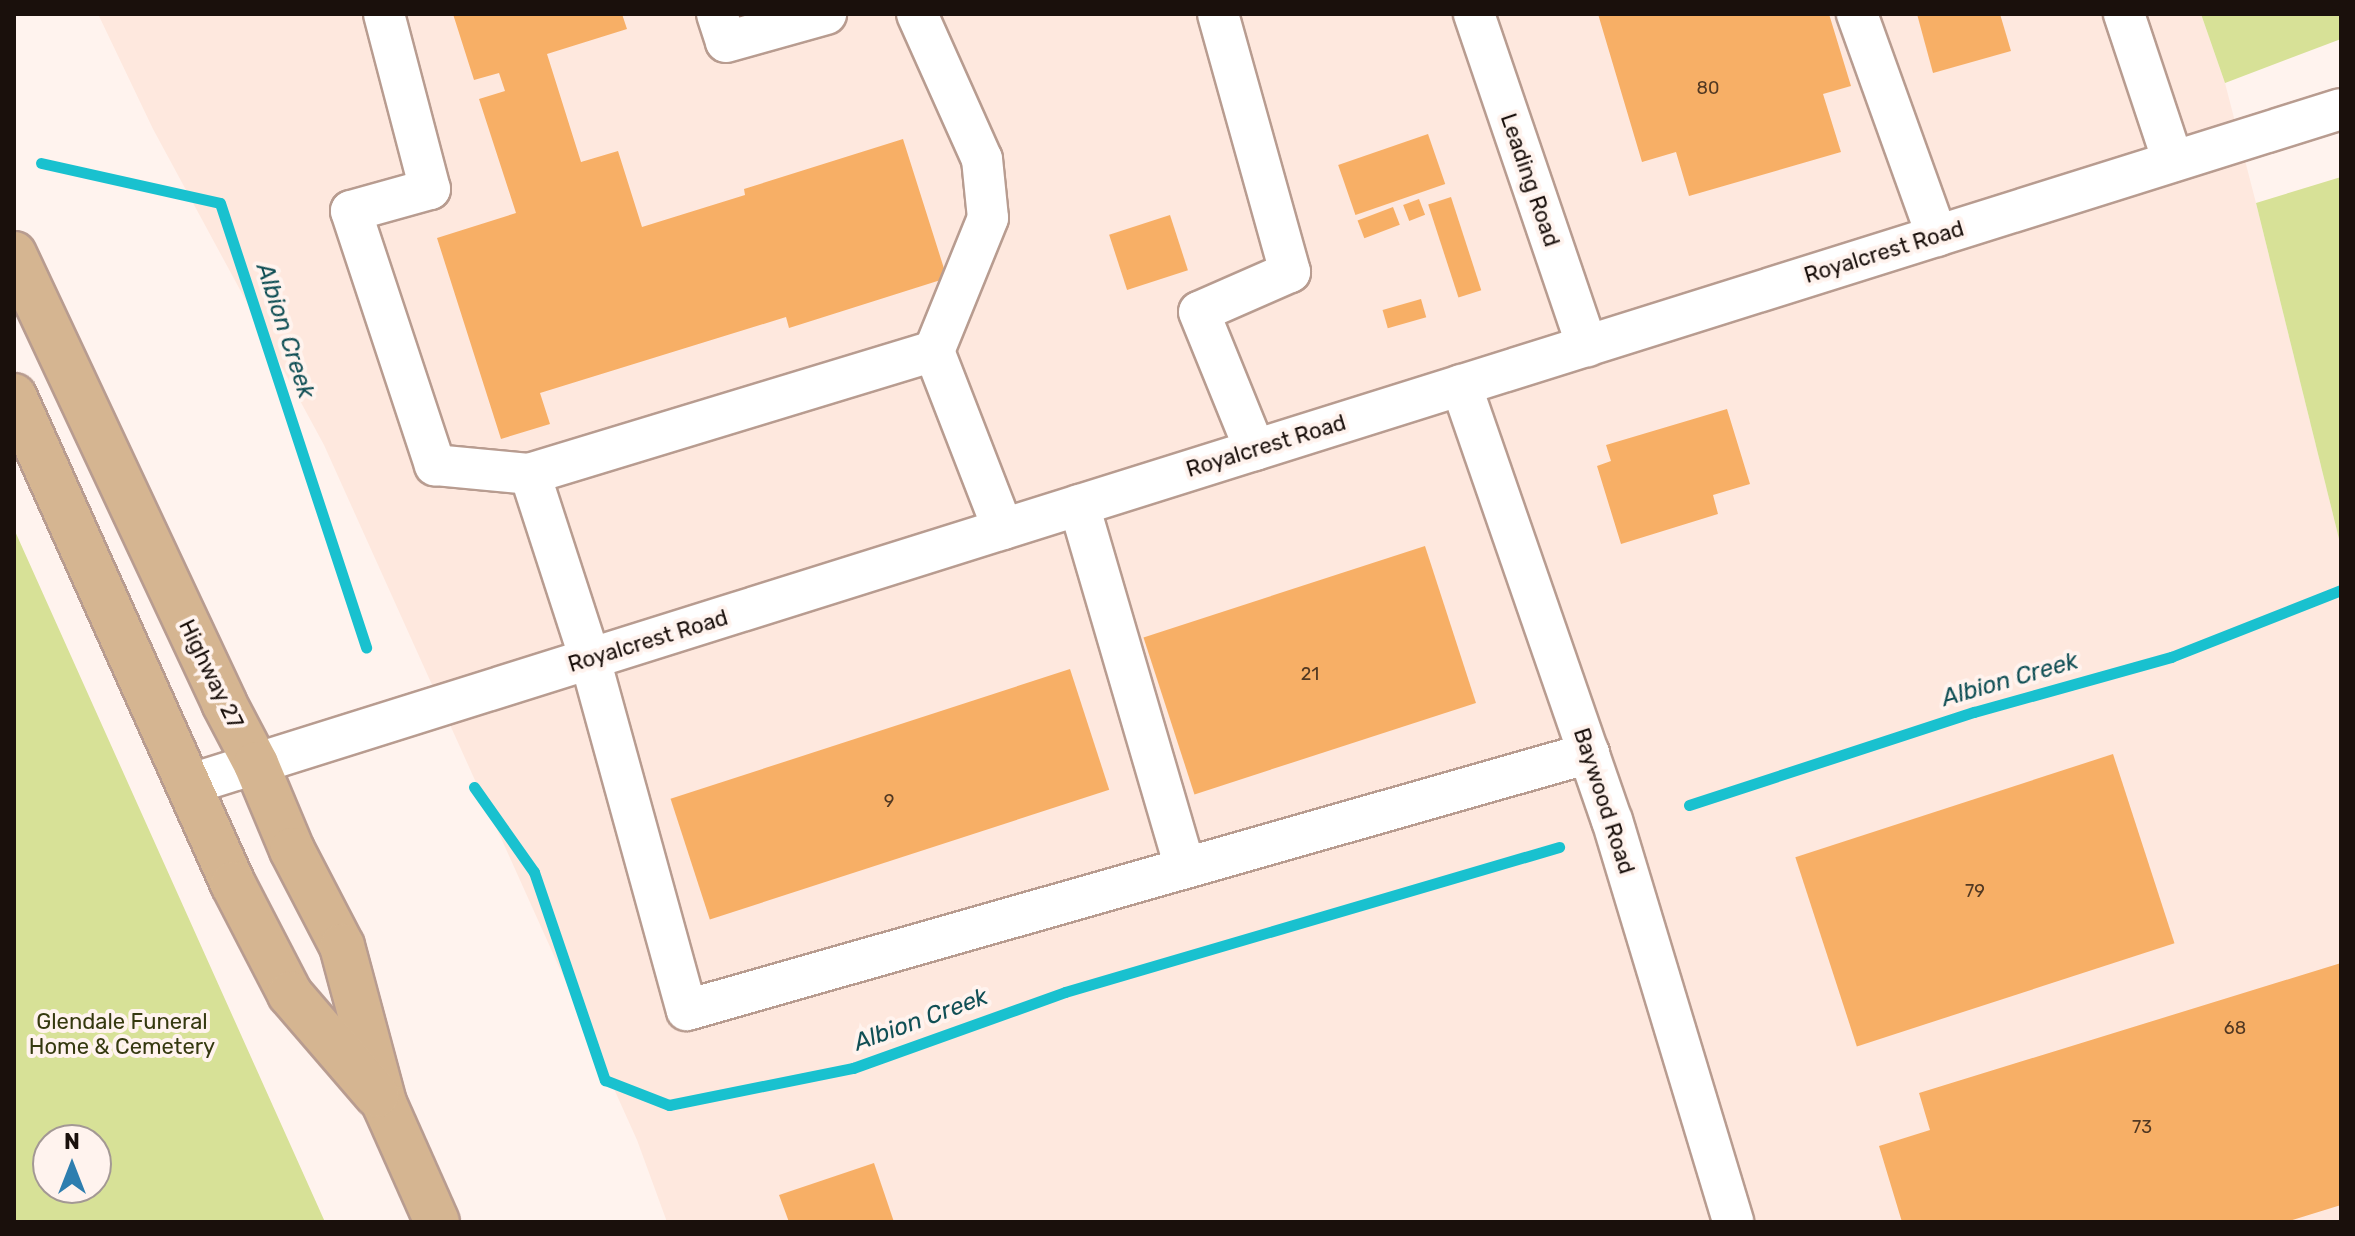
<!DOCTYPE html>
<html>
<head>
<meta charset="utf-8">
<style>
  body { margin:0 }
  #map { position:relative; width:2355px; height:1236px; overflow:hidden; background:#fff3ee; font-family:Rubik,sans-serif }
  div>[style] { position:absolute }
  .built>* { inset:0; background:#fee8de }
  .green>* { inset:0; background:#d7e197 }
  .stream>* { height:11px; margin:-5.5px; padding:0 5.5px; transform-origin:5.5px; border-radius:5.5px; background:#19c1cf }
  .building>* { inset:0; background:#f7af66; transform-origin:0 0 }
  .roads { filter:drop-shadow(2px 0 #b89c90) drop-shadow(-2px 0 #b89c90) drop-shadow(0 2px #b89c90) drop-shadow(0 -2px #b89c90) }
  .minor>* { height:40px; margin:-20px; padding:0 20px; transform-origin:20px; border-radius:20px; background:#fff }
  .major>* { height:44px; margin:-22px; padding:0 22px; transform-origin:22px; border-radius:22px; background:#d5b591 }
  span { translate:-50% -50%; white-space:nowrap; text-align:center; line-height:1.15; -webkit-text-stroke:8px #fff3ee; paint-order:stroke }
  .number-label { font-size:18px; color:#513822 }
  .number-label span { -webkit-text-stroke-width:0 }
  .street-label { font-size:22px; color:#1a100c }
  .park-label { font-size:22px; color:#35390f }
  .water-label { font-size:24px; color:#104f55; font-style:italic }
  .frame { position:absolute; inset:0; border:16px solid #1a100c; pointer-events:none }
  .north { position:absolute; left:32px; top:1124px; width:80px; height:80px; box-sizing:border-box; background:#fff3ee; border:2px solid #a39894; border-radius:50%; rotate:0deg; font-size:22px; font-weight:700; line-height:32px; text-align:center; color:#1a100c }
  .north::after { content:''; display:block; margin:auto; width:28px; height:36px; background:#2e7eaf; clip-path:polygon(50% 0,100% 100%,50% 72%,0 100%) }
</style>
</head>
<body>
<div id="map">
  <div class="built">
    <i style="clip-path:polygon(98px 14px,2201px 14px,2225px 83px,2256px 203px,2341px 547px,2341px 1222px,667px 1222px,637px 1140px,324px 445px,153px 129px)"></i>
  </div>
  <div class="green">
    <i style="clip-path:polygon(2201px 14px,2341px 14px,2341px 39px,2225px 83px)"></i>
    <i style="clip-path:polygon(2341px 177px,2341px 547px,2256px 203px)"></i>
    <i style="clip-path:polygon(evenodd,14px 529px,325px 1222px,14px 1222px,14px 529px,48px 1140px,96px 1140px,96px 1188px,48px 1188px,48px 1140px)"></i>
  </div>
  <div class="stream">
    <i style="left:41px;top:163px;width:183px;rotate:12.6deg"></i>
    <i style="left:220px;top:203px;width:468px;rotate:71.8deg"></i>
    <i style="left:474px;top:787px;width:104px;rotate:54.8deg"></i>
    <i style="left:534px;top:872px;width:220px;rotate:71.2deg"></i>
    <i style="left:605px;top:1080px;width:69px;rotate:21.3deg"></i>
    <i style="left:669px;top:1105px;width:188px;rotate:-11.4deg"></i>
    <i style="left:853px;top:1068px;width:225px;rotate:-19.7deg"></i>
    <i style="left:1065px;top:992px;width:515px;rotate:-16.36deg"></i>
    <i style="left:1689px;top:805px;width:300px;rotate:-18.1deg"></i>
    <i style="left:1974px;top:712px;width:205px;rotate:-15.6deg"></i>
    <i style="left:2171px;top:657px;width:183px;rotate:-21.5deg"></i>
  </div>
  <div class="building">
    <i style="clip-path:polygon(453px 14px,622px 14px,627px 29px,547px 54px,581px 162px,618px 151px,642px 227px,745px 195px,744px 189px,903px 139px,947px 278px,789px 328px,786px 317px,540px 393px,550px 424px,501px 439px,437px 238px,516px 213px,479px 99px,505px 91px,499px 73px,474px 80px)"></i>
    <i style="clip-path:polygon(1598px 14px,1829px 14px,1851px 86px,1823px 94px,1841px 152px,1689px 196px,1676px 152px,1642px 162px)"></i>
    <i style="clip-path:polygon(1917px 14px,2000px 14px,2011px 51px,1933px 73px)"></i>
    <i style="left:1428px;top:134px;width:53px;height:95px;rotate:71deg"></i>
    <i style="left:1451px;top:197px;width:98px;height:24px;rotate:72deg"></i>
    <i style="left:1419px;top:199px;width:17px;height:17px;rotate:69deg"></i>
    <i style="left:1393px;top:207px;width:19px;height:38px;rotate:69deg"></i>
    <i style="left:1170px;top:215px;width:58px;height:64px;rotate:72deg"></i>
    <i style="left:1421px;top:299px;width:19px;height:40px;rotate:74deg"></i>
    <i style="clip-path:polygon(1727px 409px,1750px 484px,1713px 495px,1718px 514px,1621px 544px,1597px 466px,1611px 461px,1606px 445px)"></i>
    <i style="left:1425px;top:546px;width:165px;height:296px;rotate:72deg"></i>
    <i style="left:1070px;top:669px;width:127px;height:420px;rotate:72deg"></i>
    <i style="left:2113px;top:754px;width:199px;height:334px;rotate:72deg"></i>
    <i style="clip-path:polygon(2341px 963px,2341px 1205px,2286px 1222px,1902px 1222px,1879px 1146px,1930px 1130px,1919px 1093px)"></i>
    <i style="clip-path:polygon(874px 1163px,894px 1222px,789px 1222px,779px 1195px)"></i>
  </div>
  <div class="roads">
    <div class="minor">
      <i style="left:384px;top:14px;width:181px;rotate:75.3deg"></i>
      <i style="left:430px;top:189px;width:82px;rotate:164.4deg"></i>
      <i style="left:351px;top:211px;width:268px;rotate:71.7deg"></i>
      <i style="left:435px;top:465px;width:95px;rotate:5.4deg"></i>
      <i style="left:717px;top:14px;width:29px;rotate:72deg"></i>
      <i style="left:726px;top:42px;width:104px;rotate:-15.6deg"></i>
      <i style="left:917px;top:14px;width:159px;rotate:65.9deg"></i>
      <i style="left:982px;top:159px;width:59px;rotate:84.2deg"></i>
      <i style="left:988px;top:218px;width:144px;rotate:112.1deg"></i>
      <i style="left:1218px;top:14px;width:268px;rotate:74.4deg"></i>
      <i style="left:1290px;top:272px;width:99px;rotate:156.3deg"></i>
      <i style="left:1199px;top:312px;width:149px;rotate:67.9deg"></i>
      <i style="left:1474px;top:14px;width:351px;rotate:71.2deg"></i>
      <i style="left:1857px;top:14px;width:236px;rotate:70.2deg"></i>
      <i style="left:2124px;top:14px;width:155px;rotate:71.6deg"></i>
      <i style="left:1461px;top:385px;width:460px;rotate:70.9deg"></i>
      <i style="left:1612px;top:820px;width:420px;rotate:73.2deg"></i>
      <i style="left:1079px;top:505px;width:378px;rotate:73.7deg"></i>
      <i style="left:1003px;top:529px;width:191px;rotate:-111.2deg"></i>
      <i style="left:934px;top:351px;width:422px;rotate:163.1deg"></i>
      <i style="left:530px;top:474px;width:194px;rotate:72deg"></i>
      <i style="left:590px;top:659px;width:364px;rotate:74.6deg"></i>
      <i style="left:687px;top:1010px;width:938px;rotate:-15.9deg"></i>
      <i style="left:191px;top:784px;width:2253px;rotate:-17.43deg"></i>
    </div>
    <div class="major">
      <i style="left:14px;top:254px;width:496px;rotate:64.9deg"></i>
      <i style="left:224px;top:703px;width:69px;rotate:62.3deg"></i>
      <i style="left:256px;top:764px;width:93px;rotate:67.3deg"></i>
      <i style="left:292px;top:850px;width:108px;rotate:62.5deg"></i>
      <i style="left:342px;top:946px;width:163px;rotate:75deg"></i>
      <i style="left:384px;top:1103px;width:130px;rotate:66deg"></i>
      <i style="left:14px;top:396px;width:535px;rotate:65.83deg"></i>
      <i style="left:233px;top:884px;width:124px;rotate:62.6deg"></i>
      <i style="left:290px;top:994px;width:133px;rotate:49.3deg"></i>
    </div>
  </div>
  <div class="number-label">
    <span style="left:1708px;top:88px">80</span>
    <span style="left:1310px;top:674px">21</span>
    <span style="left:889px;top:801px">9</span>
    <span style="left:1975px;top:891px">79</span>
    <span style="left:2235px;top:1028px">68</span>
    <span style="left:2142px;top:1127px">73</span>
  </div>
  <div class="street-label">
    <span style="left:1530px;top:180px;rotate:71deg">Leading Road</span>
    <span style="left:1884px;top:252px;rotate:-17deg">Royalcrest Road</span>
    <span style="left:1266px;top:446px;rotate:-17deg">Royalcrest Road</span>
    <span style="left:648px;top:641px;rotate:-17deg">Royalcrest Road</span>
    <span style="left:211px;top:674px;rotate:64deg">Highway 27</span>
    <span style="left:1604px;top:801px;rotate:72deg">Baywood Road</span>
  </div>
  <div class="park-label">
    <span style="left:122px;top:1034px">Glendale Funeral<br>Home &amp; Cemetery</span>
  </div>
  <div class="water-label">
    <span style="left:285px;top:331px;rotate:72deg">Albion Creek</span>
    <span style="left:2010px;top:680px;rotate:-16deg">Albion Creek</span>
    <span style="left:921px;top:1020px;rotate:-20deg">Albion Creek</span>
  </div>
  <div class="frame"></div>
  <div class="north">N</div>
</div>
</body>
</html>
